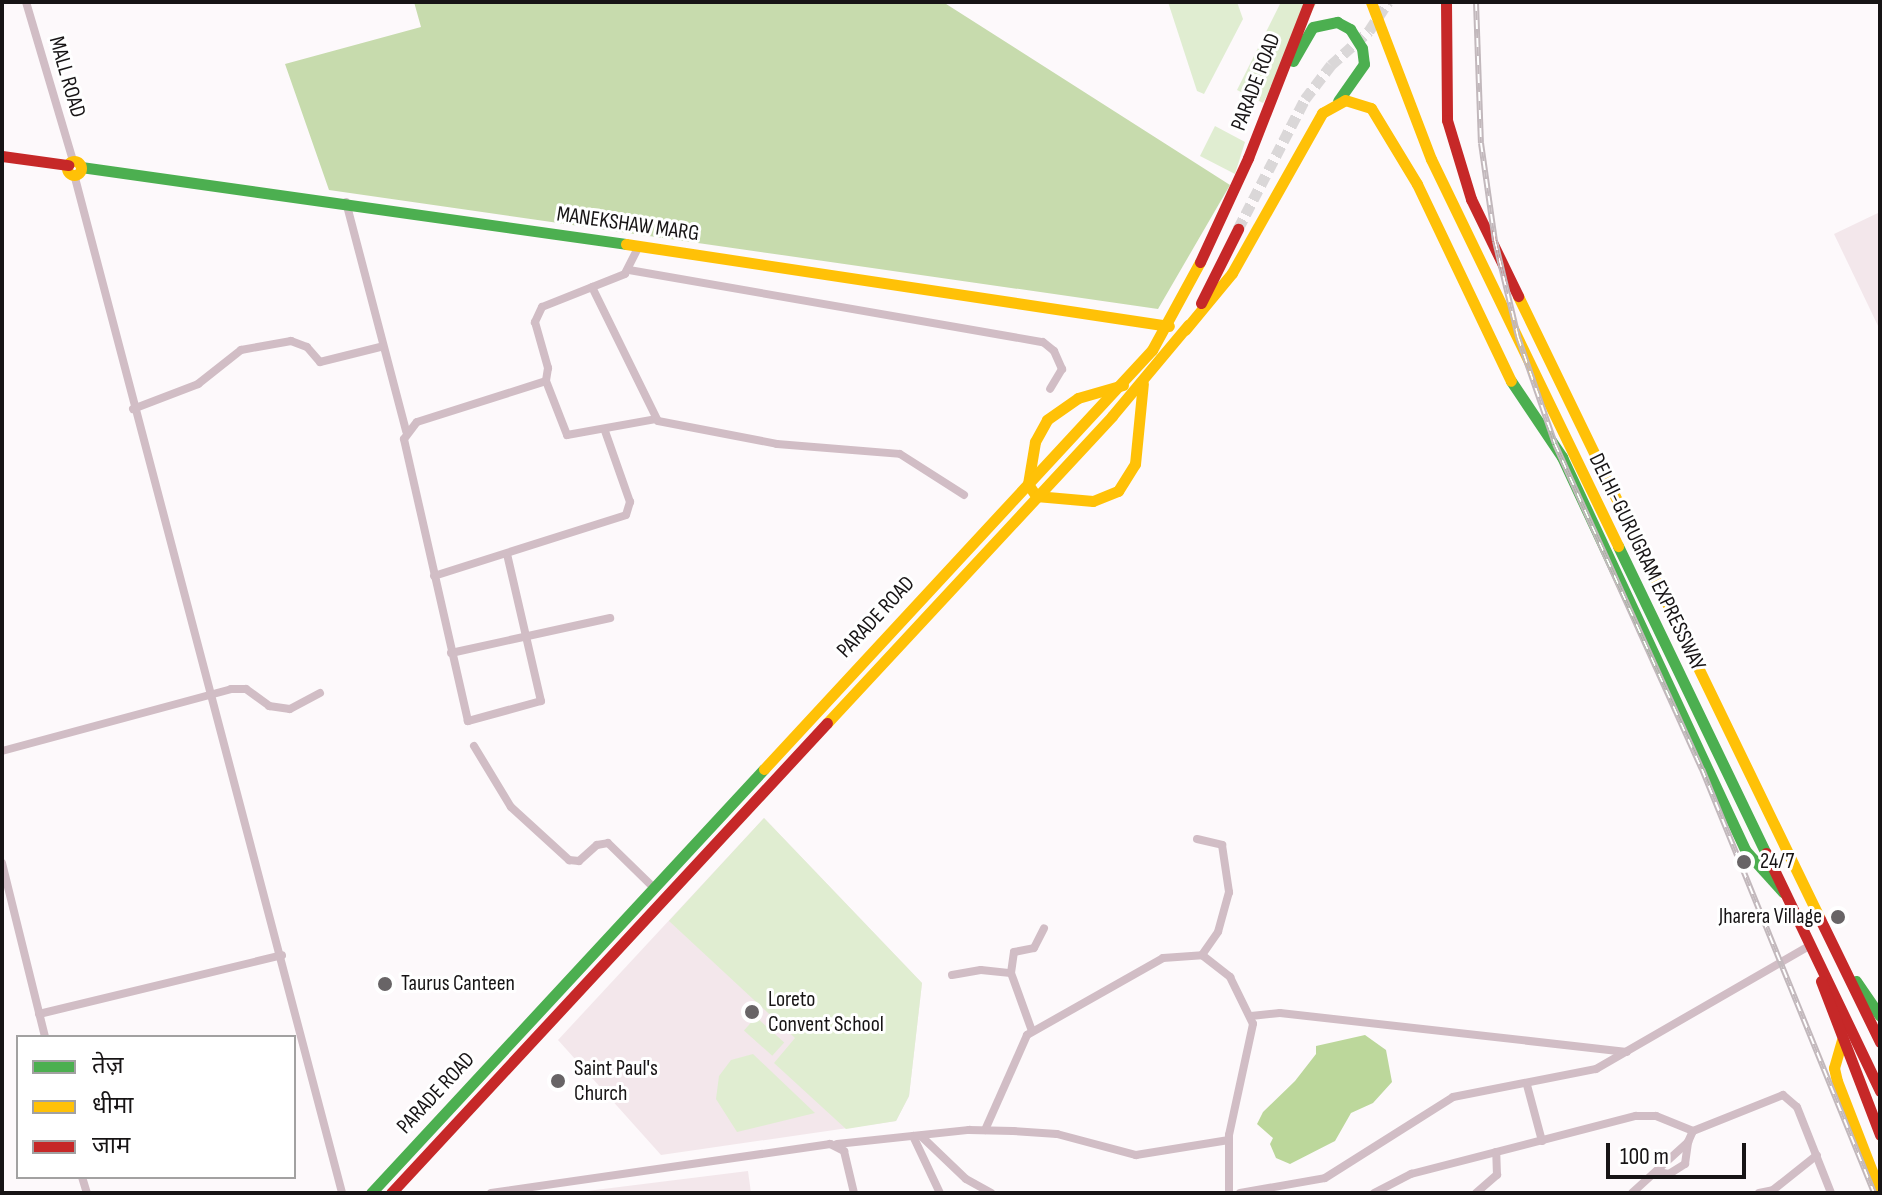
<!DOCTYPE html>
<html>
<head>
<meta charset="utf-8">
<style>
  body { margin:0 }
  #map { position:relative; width:1882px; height:1195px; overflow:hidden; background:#fdf9fb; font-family:"Sofia Sans Condensed","Noto Sans Devanagari",sans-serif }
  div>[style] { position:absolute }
  .built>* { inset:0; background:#f3e7eb }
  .green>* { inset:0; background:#e0edd1; transform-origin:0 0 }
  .forest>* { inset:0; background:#c7dbad }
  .water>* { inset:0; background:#bcd79b }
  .secondary-tunnel>* { height:11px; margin-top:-5.5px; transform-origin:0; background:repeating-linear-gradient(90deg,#dad7d8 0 11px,transparent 0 16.5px) }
  .street>* { height:8px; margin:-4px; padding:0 4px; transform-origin:4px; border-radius:4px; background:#d1bdc5 }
  .fast>* { height:11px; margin:-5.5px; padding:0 5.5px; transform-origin:5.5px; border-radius:5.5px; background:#4caf50 }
  .slow>* { height:11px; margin:-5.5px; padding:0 5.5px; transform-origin:5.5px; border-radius:5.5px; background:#ffc107 }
  .slow>.ring { margin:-5.5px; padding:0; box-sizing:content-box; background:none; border:11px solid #ffc107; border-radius:50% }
  .jam>* { height:11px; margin:-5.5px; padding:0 5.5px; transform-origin:5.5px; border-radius:5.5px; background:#c62828 }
  .rail>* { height:6px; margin-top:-3px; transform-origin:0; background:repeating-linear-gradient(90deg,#fff 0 9px,#c2b8bc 0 18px); box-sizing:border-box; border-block:2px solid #c2b8bc }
  .dots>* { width:22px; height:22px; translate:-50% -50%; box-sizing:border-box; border:4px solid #fff; border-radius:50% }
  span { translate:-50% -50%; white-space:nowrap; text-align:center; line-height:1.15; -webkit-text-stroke:6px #fff; paint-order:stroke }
  .street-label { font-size:22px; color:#171415 }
  .poi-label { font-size:22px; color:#171415 }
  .left { translate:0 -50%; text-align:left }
  .right { translate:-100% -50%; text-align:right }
  .frame { position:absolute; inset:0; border:4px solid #171415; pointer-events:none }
  .legend { position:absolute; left:16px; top:1035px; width:280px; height:144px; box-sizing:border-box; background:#fff; border:2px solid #a2a1a1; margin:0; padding:10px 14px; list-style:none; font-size:24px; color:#171415 }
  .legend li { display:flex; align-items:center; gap:16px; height:40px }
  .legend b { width:40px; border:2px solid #a2a1a1 }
  .scale { position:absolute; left:1606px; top:1143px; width:140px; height:36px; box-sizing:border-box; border:4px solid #171415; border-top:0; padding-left:10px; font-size:24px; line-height:28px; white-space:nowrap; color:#171415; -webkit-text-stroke:6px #fff; paint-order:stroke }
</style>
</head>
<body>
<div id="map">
  <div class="built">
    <i style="clip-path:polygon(1880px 212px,1880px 330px,1834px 234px)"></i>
    <i style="clip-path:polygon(764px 818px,922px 983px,909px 1096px,896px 1121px,661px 1155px,558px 1040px)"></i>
    <i style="clip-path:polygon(748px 1171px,751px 1193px,571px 1193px)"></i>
  </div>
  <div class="green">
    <i style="clip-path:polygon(1168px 2px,1237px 2px,1243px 19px,1204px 94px,1197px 91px)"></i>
    <i style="clip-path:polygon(1281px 2px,1317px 2px,1263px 103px,1237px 90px)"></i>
    <i style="clip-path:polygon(1215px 126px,1245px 142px,1235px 174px,1200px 156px)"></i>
    <i style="clip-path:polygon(764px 818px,922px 983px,909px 1096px,896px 1121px,846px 1129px,774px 1063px,795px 1038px,669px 921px)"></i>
    <i style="left:756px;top:1017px;width:38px;height:18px;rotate:42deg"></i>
    <i style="clip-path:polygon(753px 1054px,815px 1113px,737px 1132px,716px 1099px,719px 1076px,731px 1060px)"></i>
  </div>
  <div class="forest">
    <i style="clip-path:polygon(414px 2px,943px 2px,1230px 185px,1158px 309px,329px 190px,285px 64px,421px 27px)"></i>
  </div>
  <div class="water">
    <i style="clip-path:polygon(1365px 1035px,1386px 1050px,1392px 1082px,1373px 1103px,1351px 1113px,1335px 1141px,1290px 1164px,1276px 1158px,1270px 1144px,1273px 1138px,1257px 1124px,1263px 1112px,1295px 1081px,1316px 1054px,1316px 1046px)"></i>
  </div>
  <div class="secondary-tunnel">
    <i style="left:1238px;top:229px;width:146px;rotate:-62.7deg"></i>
    <i style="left:1305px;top:99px;width:43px;rotate:-52.6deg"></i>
    <i style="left:1331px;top:65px;width:51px;rotate:-41.8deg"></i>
    <i style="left:1369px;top:31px;width:35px;rotate:-57deg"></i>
  </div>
  <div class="street">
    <i style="left:26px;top:2px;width:166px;rotate:73.5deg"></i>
    <i style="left:74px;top:174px;width:1054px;rotate:75.26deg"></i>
    <i style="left:346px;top:202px;width:237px;rotate:75.3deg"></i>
    <i style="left:639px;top:246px;width:31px;rotate:117deg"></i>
    <i style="left:625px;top:274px;width:89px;rotate:158.3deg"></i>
    <i style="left:542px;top:307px;width:17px;rotate:115deg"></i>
    <i style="left:535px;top:322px;width:48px;rotate:74.2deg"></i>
    <i style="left:548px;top:368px;width:13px;rotate:99deg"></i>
    <i style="left:546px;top:381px;width:58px;rotate:68.7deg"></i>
    <i style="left:567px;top:435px;width:90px;rotate:-10.2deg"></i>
    <i style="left:629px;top:270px;width:420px;rotate:9.9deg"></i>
    <i style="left:1043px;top:342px;width:14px;rotate:39deg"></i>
    <i style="left:1054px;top:351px;width:20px;rotate:66deg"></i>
    <i style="left:1062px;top:369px;width:23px;rotate:121deg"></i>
    <i style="left:592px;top:287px;width:149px;rotate:63.8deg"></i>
    <i style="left:658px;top:421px;width:121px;rotate:10.9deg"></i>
    <i style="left:777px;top:444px;width:123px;rotate:4.6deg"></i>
    <i style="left:900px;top:454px;width:76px;rotate:32.6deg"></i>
    <i style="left:133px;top:409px;width:70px;rotate:-21deg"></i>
    <i style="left:198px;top:384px;width:55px;rotate:-38.3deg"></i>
    <i style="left:241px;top:350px;width:51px;rotate:-10.2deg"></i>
    <i style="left:291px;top:341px;width:17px;rotate:21deg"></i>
    <i style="left:307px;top:347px;width:20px;rotate:49deg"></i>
    <i style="left:320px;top:362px;width:62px;rotate:-14deg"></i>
    <i style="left:507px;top:554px;width:151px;rotate:77deg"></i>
    <i style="left:541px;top:701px;width:76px;rotate:164.7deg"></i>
    <i style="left:468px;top:721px;width:289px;rotate:-102.8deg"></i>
    <i style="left:404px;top:439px;width:21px;rotate:-53deg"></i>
    <i style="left:417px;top:422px;width:135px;rotate:-17.6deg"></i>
    <i style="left:434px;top:576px;width:201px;rotate:-17.6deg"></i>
    <i style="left:626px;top:515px;width:14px;rotate:-73deg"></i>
    <i style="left:630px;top:502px;width:75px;rotate:-109.4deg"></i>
    <i style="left:451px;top:653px;width:163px;rotate:-12.4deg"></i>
    <i style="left:474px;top:746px;width:71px;rotate:58.8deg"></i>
    <i style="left:511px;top:807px;width:79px;rotate:42.4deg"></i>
    <i style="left:569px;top:860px;width:10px;rotate:6deg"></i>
    <i style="left:579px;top:861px;width:24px;rotate:-42deg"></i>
    <i style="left:597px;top:845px;width:11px;rotate:-10deg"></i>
    <i style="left:608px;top:843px;width:62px;rotate:44.3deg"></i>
    <i style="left:2px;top:751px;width:237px;rotate:-15.1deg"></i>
    <i style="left:231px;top:689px;width:15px"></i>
    <i style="left:246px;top:689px;width:29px;rotate:36deg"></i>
    <i style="left:269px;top:706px;width:21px;rotate:8deg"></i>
    <i style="left:290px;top:709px;width:34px;rotate:-28deg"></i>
    <i style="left:1197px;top:839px;width:26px;rotate:13deg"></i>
    <i style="left:1222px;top:845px;width:48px;rotate:81.5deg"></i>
    <i style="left:1229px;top:892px;width:41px;rotate:105.4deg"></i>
    <i style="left:1218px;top:932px;width:28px;rotate:125deg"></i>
    <i style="left:2px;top:863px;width:179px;rotate:76.1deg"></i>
    <i style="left:1011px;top:973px;width:62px;rotate:70.1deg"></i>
    <i style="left:952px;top:975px;width:29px;rotate:-10deg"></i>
    <i style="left:981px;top:970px;width:30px;rotate:6deg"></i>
    <i style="left:1011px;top:973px;width:21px;rotate:-82deg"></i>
    <i style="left:1014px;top:952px;width:20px;rotate:-11deg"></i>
    <i style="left:1034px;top:948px;width:22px;rotate:-63deg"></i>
    <i style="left:39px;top:1014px;width:250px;rotate:-13.6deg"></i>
    <i style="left:1251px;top:1016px;width:29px;rotate:-6deg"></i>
    <i style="left:1280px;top:1013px;width:349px;rotate:6.4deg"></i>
    <i style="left:1527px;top:1085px;width:58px;rotate:75deg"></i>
    <i style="left:985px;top:1130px;width:104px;rotate:-66.1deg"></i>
    <i style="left:1027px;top:1035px;width:156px;rotate:-29.5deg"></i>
    <i style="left:1163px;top:958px;width:39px;rotate:-4deg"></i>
    <i style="left:1202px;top:955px;width:36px;rotate:38deg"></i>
    <i style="left:1230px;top:977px;width:52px;rotate:63.9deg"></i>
    <i style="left:1253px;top:1024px;width:114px;rotate:102.2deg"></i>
    <i style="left:1229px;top:1135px;width:58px;rotate:90deg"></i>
    <i style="left:913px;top:1136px;width:63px;rotate:64.7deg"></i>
    <i style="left:921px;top:1136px;width:62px;rotate:43.7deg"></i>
    <i style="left:966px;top:1179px;width:29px;rotate:29deg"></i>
    <i style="left:837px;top:1144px;width:133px;rotate:-6.1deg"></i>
    <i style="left:969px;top:1130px;width:44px;rotate:1.3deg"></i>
    <i style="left:1013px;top:1131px;width:44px;rotate:3.9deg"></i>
    <i style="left:1057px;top:1134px;width:82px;rotate:14.9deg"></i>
    <i style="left:1136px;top:1155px;width:94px;rotate:-9.2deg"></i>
    <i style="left:1658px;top:1172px;width:11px;rotate:10deg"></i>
    <i style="left:1669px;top:1174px;width:19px;rotate:-32deg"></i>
    <i style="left:1685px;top:1164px;width:22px;rotate:-82deg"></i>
    <i style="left:82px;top:1177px;width:17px;rotate:73deg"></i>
    <i style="left:491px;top:1193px;width:343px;rotate:-8.2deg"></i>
    <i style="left:830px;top:1144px;width:16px;rotate:27deg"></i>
    <i style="left:844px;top:1151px;width:43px;rotate:76.6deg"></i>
    <i style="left:1240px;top:1193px;width:86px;rotate:-10deg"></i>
    <i style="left:1325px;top:1178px;width:151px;rotate:-32.3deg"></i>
    <i style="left:1453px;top:1097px;width:146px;rotate:-11.1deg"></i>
    <i style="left:1596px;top:1069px;width:246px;rotate:-30deg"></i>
    <i style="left:1374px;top:1193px;width:42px;rotate:-27.2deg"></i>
    <i style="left:1411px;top:1174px;width:232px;rotate:-14.5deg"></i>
    <i style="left:1636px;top:1116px;width:20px"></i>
    <i style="left:1656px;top:1116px;width:40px;rotate:22deg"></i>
    <i style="left:1693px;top:1131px;width:97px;rotate:-21.8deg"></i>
    <i style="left:1783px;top:1095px;width:18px;rotate:41deg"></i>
    <i style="left:1797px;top:1107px;width:92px;rotate:68.4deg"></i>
    <i style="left:1476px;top:1193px;width:28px;rotate:-41deg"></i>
    <i style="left:1497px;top:1175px;width:23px;rotate:-92deg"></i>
    <i style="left:1632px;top:1193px;width:76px;rotate:-42.3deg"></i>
    <i style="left:1688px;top:1142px;width:12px;rotate:-66deg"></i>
    <i style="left:1759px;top:1193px;width:14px;rotate:-12deg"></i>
    <i style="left:1773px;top:1190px;width:56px;rotate:-38.5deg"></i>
  </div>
  <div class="fast">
    <i style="left:1293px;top:61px;width:39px;rotate:-60deg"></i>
    <i style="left:1313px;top:27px;width:25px;rotate:-12deg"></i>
    <i style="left:1337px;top:22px;width:15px;rotate:28deg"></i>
    <i style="left:1350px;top:29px;width:22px;rotate:58deg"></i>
    <i style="left:1362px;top:48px;width:16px;rotate:83deg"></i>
    <i style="left:1364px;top:64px;width:45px;rotate:125.1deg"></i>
    <i style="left:81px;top:167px;width:550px;rotate:8.04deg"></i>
    <i style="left:1511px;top:381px;width:92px;rotate:56.1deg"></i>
    <i style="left:1562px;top:457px;width:434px;rotate:65deg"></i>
    <i style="left:1745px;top:850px;width:57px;rotate:47.9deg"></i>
    <i style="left:1618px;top:546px;width:341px;rotate:64.3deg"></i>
    <i style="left:1856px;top:981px;width:42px;rotate:55.6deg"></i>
    <i style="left:371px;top:1193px;width:578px;rotate:-47.17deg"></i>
  </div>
  <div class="slow">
    <i style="left:1371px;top:2px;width:168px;rotate:69.1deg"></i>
    <i style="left:1431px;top:159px;width:430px;rotate:64.2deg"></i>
    <i class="ring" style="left:67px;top:161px;width:3px;height:3px"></i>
    <i style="left:626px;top:244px;width:549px;rotate:8.59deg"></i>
    <i style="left:1518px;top:296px;width:692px;rotate:64.14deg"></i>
    <i style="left:1185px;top:330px;width:74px;rotate:-50.5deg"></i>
    <i style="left:1232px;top:273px;width:184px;rotate:-60.6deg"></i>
    <i style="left:1322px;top:113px;width:26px;rotate:-29deg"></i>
    <i style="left:1345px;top:100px;width:27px;rotate:17deg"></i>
    <i style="left:1371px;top:108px;width:89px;rotate:58.8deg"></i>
    <i style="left:1417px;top:184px;width:218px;rotate:64.5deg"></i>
    <i style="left:1123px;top:385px;width:47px;rotate:163.9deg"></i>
    <i style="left:1078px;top:398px;width:38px;rotate:145deg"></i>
    <i style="left:1047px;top:420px;width:25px;rotate:119deg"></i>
    <i style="left:1035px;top:442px;width:43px;rotate:99.5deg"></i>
    <i style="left:1028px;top:484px;width:14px;rotate:56deg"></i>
    <i style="left:1036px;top:496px;width:57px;rotate:5deg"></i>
    <i style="left:1093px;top:501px;width:27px;rotate:-22deg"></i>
    <i style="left:1118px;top:491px;width:32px;rotate:-58deg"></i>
    <i style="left:1135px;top:464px;width:81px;rotate:-84.4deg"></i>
    <i style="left:827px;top:723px;width:419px;rotate:-47.1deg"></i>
    <i style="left:1112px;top:416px;width:119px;rotate:-50.1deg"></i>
    <i style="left:764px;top:769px;width:571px;rotate:-47.2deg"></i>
    <i style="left:1152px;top:350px;width:100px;rotate:-61.4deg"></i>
    <i style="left:1842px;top:1040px;width:29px;rotate:106deg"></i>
    <i style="left:1834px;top:1068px;width:13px;rotate:77deg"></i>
    <i style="left:1837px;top:1081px;width:119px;rotate:68.8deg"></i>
  </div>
  <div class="jam">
    <i style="left:1446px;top:2px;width:118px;rotate:89.5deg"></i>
    <i style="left:1447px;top:120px;width:83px;rotate:73.1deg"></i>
    <i style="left:1471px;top:199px;width:108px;rotate:64.1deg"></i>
    <i style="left:2px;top:156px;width:67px;rotate:7.8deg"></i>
    <i style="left:1200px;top:262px;width:115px;rotate:-65.2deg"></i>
    <i style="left:1248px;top:158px;width:168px;rotate:-68.6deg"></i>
    <i style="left:1201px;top:303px;width:83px;rotate:-63.4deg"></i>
    <i style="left:1766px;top:853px;width:264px;rotate:64.4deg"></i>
    <i style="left:1820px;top:919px;width:137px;rotate:64deg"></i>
    <i style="left:1821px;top:981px;width:165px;rotate:69deg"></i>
    <i style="left:391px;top:1193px;width:641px;rotate:-47.15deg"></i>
  </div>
  <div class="rail">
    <i style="left:1476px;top:2px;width:141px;rotate:88deg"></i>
    <i style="left:1481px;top:143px;width:99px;rotate:81.9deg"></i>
    <i style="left:1495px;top:241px;width:99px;rotate:76.5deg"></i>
    <i style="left:1518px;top:337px;width:113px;rotate:70.9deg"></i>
    <i style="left:1555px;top:444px;width:357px;rotate:65.7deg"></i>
    <i style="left:1702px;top:769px;width:458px;rotate:67.9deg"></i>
  </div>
  <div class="dots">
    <i style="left:1744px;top:862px;background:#686466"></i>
    <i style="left:1838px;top:917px;background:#686466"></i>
    <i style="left:385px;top:984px;background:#686466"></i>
    <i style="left:752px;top:1012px;background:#686466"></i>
    <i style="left:558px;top:1081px;background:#686466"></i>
  </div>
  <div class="street-label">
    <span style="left:67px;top:77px;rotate:74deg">MALL ROAD</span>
    <span style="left:1256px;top:82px;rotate:-69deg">PARADE ROAD</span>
    <span style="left:628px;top:224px;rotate:8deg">MANEKSHAW MARG</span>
    <span style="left:1647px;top:562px;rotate:64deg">DELHI-GURUGRAM EXPRESSWAY</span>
    <span style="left:876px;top:617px;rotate:-47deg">PARADE ROAD</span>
    <span style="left:436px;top:1093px;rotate:-47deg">PARADE ROAD</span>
  </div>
  <div class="poi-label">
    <span class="left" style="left:1760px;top:862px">24/7</span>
    <span class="right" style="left:1822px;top:917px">Jharera Village</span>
    <span class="left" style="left:401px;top:984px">Taurus Canteen</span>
    <span class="left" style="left:768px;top:1012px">Loreto<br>Convent School</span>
    <span class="left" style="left:574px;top:1081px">Saint Paul's<br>Church</span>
  </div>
  <div class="frame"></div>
  <ul class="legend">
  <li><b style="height:10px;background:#4caf50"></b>तेज़</li>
  <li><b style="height:10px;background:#ffc107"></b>धीमा</li>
  <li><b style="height:10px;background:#c62828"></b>जाम</li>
  </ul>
  <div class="scale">100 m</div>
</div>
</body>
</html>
